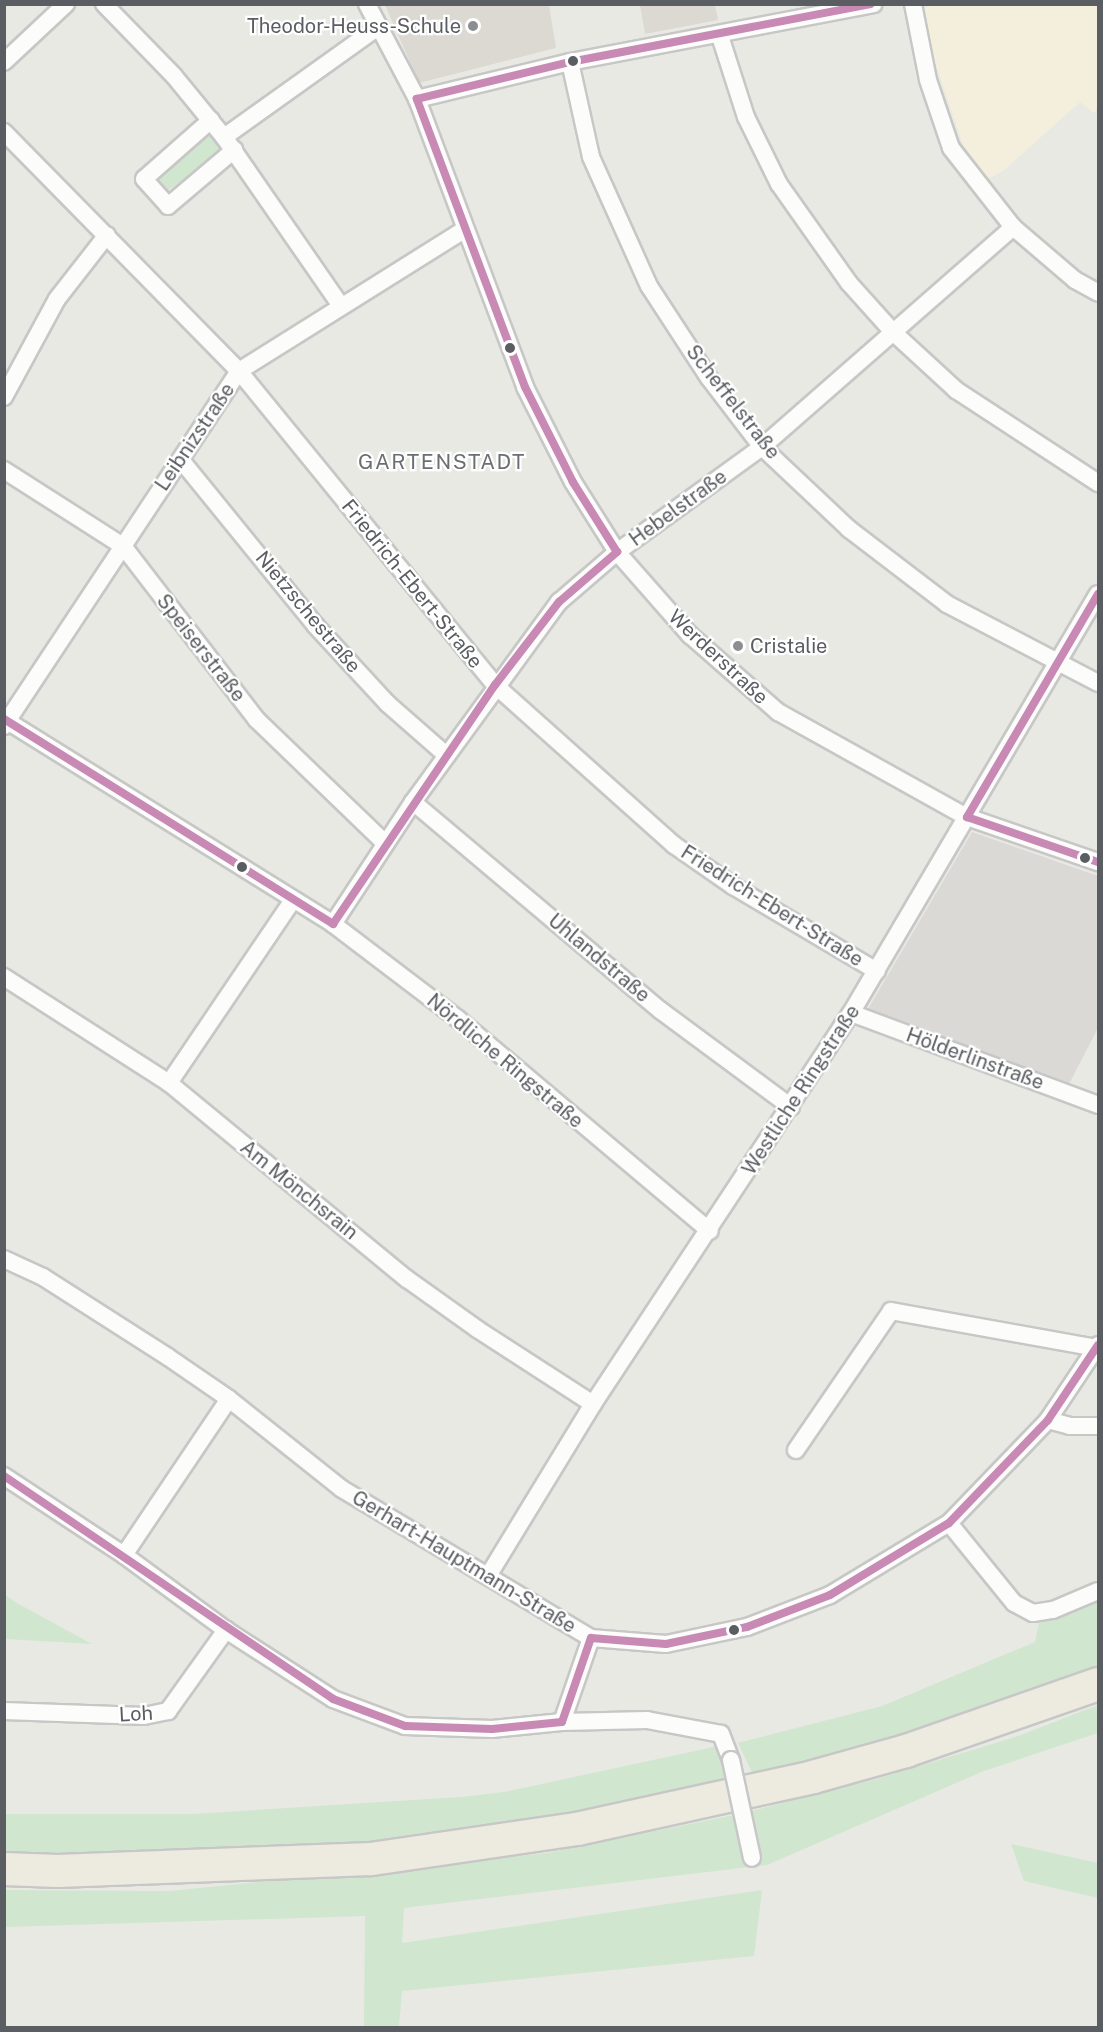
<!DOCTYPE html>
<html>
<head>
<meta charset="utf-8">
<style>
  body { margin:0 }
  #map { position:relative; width:1103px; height:2032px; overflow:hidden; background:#e9e9e4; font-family:"Public Sans",sans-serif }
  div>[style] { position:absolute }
  .commercial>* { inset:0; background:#f3efdc }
  .industrial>* { inset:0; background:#dad9d5 }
  .education>* { inset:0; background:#dcd9d3 }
  .green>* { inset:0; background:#d1e6cf; transform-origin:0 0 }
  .roads { filter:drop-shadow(2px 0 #c6c7c6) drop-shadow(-2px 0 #c6c7c6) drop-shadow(0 2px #c6c7c6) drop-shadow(0 -2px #c6c7c6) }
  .street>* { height:16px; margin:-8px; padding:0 8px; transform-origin:8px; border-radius:8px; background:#fcfcfb }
  .highway>* { height:32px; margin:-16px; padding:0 16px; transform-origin:16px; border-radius:16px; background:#edebe0 }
  .bridges { filter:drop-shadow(2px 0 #c6c7c6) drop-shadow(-2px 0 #c6c7c6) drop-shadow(0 2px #c6c7c6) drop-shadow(0 -2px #c6c7c6) }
  .street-bridge>* { height:16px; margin:-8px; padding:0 8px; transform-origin:8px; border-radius:8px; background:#fcfcfb }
  .bus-1>* { height:8px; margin:-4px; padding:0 4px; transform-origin:4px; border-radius:4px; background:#c889b4 }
  .dots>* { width:16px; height:16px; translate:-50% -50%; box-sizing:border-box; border:3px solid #fff; border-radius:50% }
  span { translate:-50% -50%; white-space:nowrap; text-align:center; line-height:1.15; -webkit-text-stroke:4.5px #fff; paint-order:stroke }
  .poi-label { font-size:20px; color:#5a5d61 }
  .right { translate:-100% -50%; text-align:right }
  .left { translate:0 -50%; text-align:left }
  .street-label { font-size:20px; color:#5a5d61 }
  .neighbourhood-label { font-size:21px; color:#6b6f73; letter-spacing:1.5px }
  .frame { position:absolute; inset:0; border:6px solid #5a5d61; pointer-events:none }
</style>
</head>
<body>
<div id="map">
  <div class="commercial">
    <i style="clip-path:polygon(934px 4px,1098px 5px,1098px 108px,1094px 113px,1080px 102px,1003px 171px,987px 179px,964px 148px,929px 45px,924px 8px)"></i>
  </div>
  <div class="industrial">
    <i style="clip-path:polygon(972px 832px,1098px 876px,1098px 1028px,1069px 1084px,868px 1009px)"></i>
  </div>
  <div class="education">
    <i style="clip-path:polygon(385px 5px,549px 5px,556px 48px,419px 83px)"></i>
    <i style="clip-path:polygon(640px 5px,715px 5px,718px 20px,645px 34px)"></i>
  </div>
  <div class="green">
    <i style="left:210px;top:130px;width:24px;height:75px;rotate:54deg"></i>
    <i style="clip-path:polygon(4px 1594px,15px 1602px,92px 1644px,5px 1639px)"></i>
    <i style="clip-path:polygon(1098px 1597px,1098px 1673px,894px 1741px,753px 1775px,738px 1743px,882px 1706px,1035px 1642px,1039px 1623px)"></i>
    <i style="clip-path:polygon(1098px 1705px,1098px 1733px,984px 1771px,767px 1865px,404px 1908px,402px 1943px,762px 1890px,754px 1956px,402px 1991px,399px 2027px,364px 2027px,365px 1916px,5px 1927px,4px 1890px,170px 1891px,547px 1853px,739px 1814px,873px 1780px,1018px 1736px)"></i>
    <i style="clip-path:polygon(718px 1746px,729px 1787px,436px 1839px,5px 1856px,5px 1814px,192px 1814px,461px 1797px,504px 1792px)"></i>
    <i style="clip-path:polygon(1011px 1844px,1098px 1863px,1098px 1898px,1024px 1881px)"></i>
  </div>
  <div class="roads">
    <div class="street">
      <i style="left:104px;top:4px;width:100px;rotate:45.8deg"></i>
      <i style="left:174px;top:76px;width:79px;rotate:50.7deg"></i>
      <i style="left:224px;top:137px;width:206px;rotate:55.3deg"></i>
      <i style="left:367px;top:4px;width:107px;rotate:62.2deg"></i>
      <i style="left:417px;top:99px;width:308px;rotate:69.4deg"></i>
      <i style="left:525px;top:387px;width:106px;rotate:63.2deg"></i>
      <i style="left:573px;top:482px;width:83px;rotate:57.8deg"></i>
      <i style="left:617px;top:552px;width:111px;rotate:48.7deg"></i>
      <i style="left:690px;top:635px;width:117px;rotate:41.2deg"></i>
      <i style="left:778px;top:712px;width:216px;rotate:29.1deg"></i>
      <i style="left:967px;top:817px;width:139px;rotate:19deg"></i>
      <i style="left:913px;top:4px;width:77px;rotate:78.8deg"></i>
      <i style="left:928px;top:80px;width:72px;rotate:71.3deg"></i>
      <i style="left:951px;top:148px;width:100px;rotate:51.9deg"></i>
      <i style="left:1013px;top:227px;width:82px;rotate:40.5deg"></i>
      <i style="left:1075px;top:280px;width:26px;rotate:29deg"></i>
      <i style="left:720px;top:36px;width:85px;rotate:72.2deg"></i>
      <i style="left:746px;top:117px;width:75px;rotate:63.8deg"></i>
      <i style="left:779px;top:184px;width:121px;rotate:54.7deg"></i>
      <i style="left:849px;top:283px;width:66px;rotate:48.1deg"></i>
      <i style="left:893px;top:332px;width:86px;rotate:42.6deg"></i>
      <i style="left:956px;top:390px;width:170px;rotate:33.2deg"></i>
      <i style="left:4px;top:62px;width:85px;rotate:-43.1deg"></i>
      <i style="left:570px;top:62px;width:97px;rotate:77.5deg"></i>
      <i style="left:591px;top:157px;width:141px;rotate:65.8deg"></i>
      <i style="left:649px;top:286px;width:110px;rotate:56.9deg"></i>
      <i style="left:709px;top:378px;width:87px;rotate:52.5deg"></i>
      <i style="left:762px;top:447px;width:120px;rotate:43.3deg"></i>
      <i style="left:849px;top:529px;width:123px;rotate:37.4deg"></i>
      <i style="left:947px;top:604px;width:170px;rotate:27.6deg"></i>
      <i style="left:417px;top:99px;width:157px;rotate:-13.6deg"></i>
      <i style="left:570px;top:62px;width:309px;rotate:-10.8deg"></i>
      <i style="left:211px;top:120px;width:89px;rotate:138.6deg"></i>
      <i style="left:144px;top:179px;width:36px;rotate:48deg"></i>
      <i style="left:168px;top:206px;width:87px;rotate:-40.3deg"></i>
      <i style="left:4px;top:132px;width:335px;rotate:45.5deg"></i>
      <i style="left:239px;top:371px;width:405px;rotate:50.8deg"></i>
      <i style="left:495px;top:685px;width:240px;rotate:41.8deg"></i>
      <i style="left:674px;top:845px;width:72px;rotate:34.8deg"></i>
      <i style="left:733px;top:886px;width:167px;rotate:30.6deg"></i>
      <i style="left:224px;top:137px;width:189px;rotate:-35.5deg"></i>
      <i style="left:4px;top:397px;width:111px;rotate:-61.6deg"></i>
      <i style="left:57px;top:299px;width:81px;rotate:-52deg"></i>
      <i style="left:181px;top:460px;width:213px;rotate:50.9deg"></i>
      <i style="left:315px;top:625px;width:108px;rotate:47.3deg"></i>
      <i style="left:388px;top:704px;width:77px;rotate:41.3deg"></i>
      <i style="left:4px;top:470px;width:141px;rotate:32.6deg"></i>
      <i style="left:123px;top:546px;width:218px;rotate:52.4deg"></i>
      <i style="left:256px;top:719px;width:179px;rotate:43.9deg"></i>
      <i style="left:4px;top:719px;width:388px;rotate:31.9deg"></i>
      <i style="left:333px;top:924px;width:157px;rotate:37.2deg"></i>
      <i style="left:458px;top:1019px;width:329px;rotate:40.1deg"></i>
      <i style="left:4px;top:726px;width:426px;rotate:-56.5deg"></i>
      <i style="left:239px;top:371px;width:267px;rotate:-32.1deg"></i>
      <i style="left:413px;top:802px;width:323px;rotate:40.1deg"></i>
      <i style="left:660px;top:1010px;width:163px;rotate:36.5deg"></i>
      <i style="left:333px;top:924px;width:146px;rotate:-56.7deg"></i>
      <i style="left:413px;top:802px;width:248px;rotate:-53.9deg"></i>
      <i style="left:559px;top:602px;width:77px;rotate:-40.8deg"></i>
      <i style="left:617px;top:552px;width:179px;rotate:-35.9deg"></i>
      <i style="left:762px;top:447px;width:334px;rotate:-41.2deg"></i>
      <i style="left:4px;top:977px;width:196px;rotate:32.7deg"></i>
      <i style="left:169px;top:1083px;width:308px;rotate:39.5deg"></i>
      <i style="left:407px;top:1279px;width:86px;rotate:35.5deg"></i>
      <i style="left:477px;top:1329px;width:138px;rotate:32.9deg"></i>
      <i style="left:851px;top:1013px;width:264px;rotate:20.4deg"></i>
      <i style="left:169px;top:1083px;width:221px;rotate:-55.9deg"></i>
      <i style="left:4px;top:1259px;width:43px;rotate:24.8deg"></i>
      <i style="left:43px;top:1277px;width:148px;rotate:32.6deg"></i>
      <i style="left:168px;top:1357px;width:74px;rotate:34.5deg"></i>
      <i style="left:229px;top:1399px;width:144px;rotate:38.5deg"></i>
      <i style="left:342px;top:1489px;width:290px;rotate:30.9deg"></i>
      <i style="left:591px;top:1638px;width:75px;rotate:4.6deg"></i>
      <i style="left:666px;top:1644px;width:83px;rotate:-11.9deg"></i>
      <i style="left:747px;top:1627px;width:89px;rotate:-21.1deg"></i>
      <i style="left:830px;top:1595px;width:139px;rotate:-31.2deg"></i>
      <i style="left:949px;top:1523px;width:143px;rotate:-46.1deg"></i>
      <i style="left:1048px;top:1420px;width:90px;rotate:-56.3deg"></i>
      <i style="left:1048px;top:1420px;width:23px;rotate:15deg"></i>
      <i style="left:1070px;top:1426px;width:28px"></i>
      <i style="left:796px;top:1450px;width:168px;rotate:-55.6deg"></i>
      <i style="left:891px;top:1311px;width:209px;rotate:10.2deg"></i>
      <i style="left:4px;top:1476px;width:144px;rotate:33.4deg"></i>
      <i style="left:124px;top:1555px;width:127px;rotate:36.3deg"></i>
      <i style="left:226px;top:1630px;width:127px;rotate:32.8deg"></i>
      <i style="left:333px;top:1699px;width:77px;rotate:20.6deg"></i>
      <i style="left:405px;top:1726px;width:87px;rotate:2deg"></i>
      <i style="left:492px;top:1729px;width:70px;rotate:-5.7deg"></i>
      <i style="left:562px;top:1722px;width:89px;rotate:-71deg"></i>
      <i style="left:949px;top:1523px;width:103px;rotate:50.9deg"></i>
      <i style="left:1014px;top:1603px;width:21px;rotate:28deg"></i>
      <i style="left:1033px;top:1613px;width:20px;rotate:-9deg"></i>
      <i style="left:1053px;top:1610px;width:49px;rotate:-22.9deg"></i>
      <i style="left:124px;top:1555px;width:188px;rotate:-56.1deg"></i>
      <i style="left:488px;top:1576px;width:202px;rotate:-58.6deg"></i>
      <i style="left:593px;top:1404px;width:468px;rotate:-56.6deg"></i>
      <i style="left:851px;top:1013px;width:486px;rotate:-59.5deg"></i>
      <i style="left:4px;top:1711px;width:140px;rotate:2deg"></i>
      <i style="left:144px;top:1716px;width:25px;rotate:-12deg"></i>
      <i style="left:168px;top:1711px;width:100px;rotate:-54.4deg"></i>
      <i style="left:562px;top:1722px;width:85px;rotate:-1.3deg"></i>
      <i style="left:647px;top:1720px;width:75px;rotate:10.7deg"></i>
      <i style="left:721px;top:1734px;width:28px;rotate:69deg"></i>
    </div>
    <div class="highway">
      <i style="left:4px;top:1869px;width:54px;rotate:2.1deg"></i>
      <i style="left:58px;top:1871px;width:313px;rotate:-2.2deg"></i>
      <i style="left:371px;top:1859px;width:208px;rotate:-8.3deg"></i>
      <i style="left:577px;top:1829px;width:242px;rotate:-12.4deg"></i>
      <i style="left:813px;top:1777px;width:97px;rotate:-15.6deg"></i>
      <i style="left:906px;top:1751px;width:203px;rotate:-19.2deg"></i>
    </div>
  </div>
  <div class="bridges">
    <div class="street-bridge">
      <i style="left:731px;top:1760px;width:100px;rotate:77.9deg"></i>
    </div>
  </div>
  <div class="bus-1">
    <i style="left:1098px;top:594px;width:259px;rotate:120.4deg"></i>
    <i style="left:967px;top:817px;width:139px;rotate:19deg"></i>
    <i style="left:4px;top:719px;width:388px;rotate:31.9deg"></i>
    <i style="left:333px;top:924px;width:289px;rotate:-55.9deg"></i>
    <i style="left:495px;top:685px;width:105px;rotate:-52.4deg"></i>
    <i style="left:559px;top:602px;width:77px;rotate:-40.8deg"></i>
    <i style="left:617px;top:552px;width:83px;rotate:-122.2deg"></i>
    <i style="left:573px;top:482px;width:106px;rotate:-116.8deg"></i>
    <i style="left:525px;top:387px;width:308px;rotate:-110.6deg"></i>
    <i style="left:417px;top:99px;width:157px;rotate:-13.6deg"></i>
    <i style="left:570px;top:62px;width:306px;rotate:-10.9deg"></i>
    <i style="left:4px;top:1476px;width:397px;rotate:34.1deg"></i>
    <i style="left:333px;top:1699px;width:77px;rotate:20.6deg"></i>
    <i style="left:405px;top:1726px;width:87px;rotate:2deg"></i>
    <i style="left:492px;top:1729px;width:70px;rotate:-5.7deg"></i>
    <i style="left:562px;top:1722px;width:89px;rotate:-71deg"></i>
    <i style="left:591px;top:1638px;width:75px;rotate:4.6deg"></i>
    <i style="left:666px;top:1644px;width:83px;rotate:-11.9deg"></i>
    <i style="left:747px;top:1627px;width:89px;rotate:-21.1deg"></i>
    <i style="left:830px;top:1595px;width:139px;rotate:-31.2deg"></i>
    <i style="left:949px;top:1523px;width:143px;rotate:-46.1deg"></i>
    <i style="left:1048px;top:1420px;width:90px;rotate:-56.3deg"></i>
  </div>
  <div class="dots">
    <i style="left:473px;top:26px;background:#8c8e8f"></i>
    <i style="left:573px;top:61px;background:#5a5d61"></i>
    <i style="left:510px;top:348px;background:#5a5d61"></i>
    <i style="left:738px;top:646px;background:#8c8e8f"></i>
    <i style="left:1085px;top:858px;background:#5a5d61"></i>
    <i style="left:242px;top:867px;background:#5a5d61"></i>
    <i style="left:734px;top:1630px;background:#5a5d61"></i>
  </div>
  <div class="poi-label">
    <span class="right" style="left:461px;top:26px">Theodor-Heuss-Schule</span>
    <span class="left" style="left:750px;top:646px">Cristalie</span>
  </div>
  <div class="street-label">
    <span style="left:733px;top:402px;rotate:52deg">Scheffelstraße</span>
    <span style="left:195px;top:437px;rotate:-56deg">Leibnizstraße</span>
    <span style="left:678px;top:508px;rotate:-36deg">Hebelstraße</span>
    <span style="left:412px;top:584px;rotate:51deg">Friedrich-Ebert-Straße</span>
    <span style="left:308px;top:612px;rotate:50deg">Nietzschestraße</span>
    <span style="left:201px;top:648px;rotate:52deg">Speiserstraße</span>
    <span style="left:718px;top:657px;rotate:43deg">Werderstraße</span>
    <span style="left:772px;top:906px;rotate:32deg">Friedrich-Ebert-Straße</span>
    <span style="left:599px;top:958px;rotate:40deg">Uhlandstraße</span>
    <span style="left:975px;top:1059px;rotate:20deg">Hölderlinstraße</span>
    <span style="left:505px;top:1061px;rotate:40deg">Nördliche Ringstraße</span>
    <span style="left:801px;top:1090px;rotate:-57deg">Westliche Ringstraße</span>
    <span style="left:299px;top:1190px;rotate:39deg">Am Mönchsrain</span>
    <span style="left:464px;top:1562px;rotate:31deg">Gerhart-Hauptmann-Straße</span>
    <span style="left:136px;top:1714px;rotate:-3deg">Loh</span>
  </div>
  <div class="neighbourhood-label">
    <span style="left:442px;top:462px">GARTENSTADT</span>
  </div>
  <div class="frame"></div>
</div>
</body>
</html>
